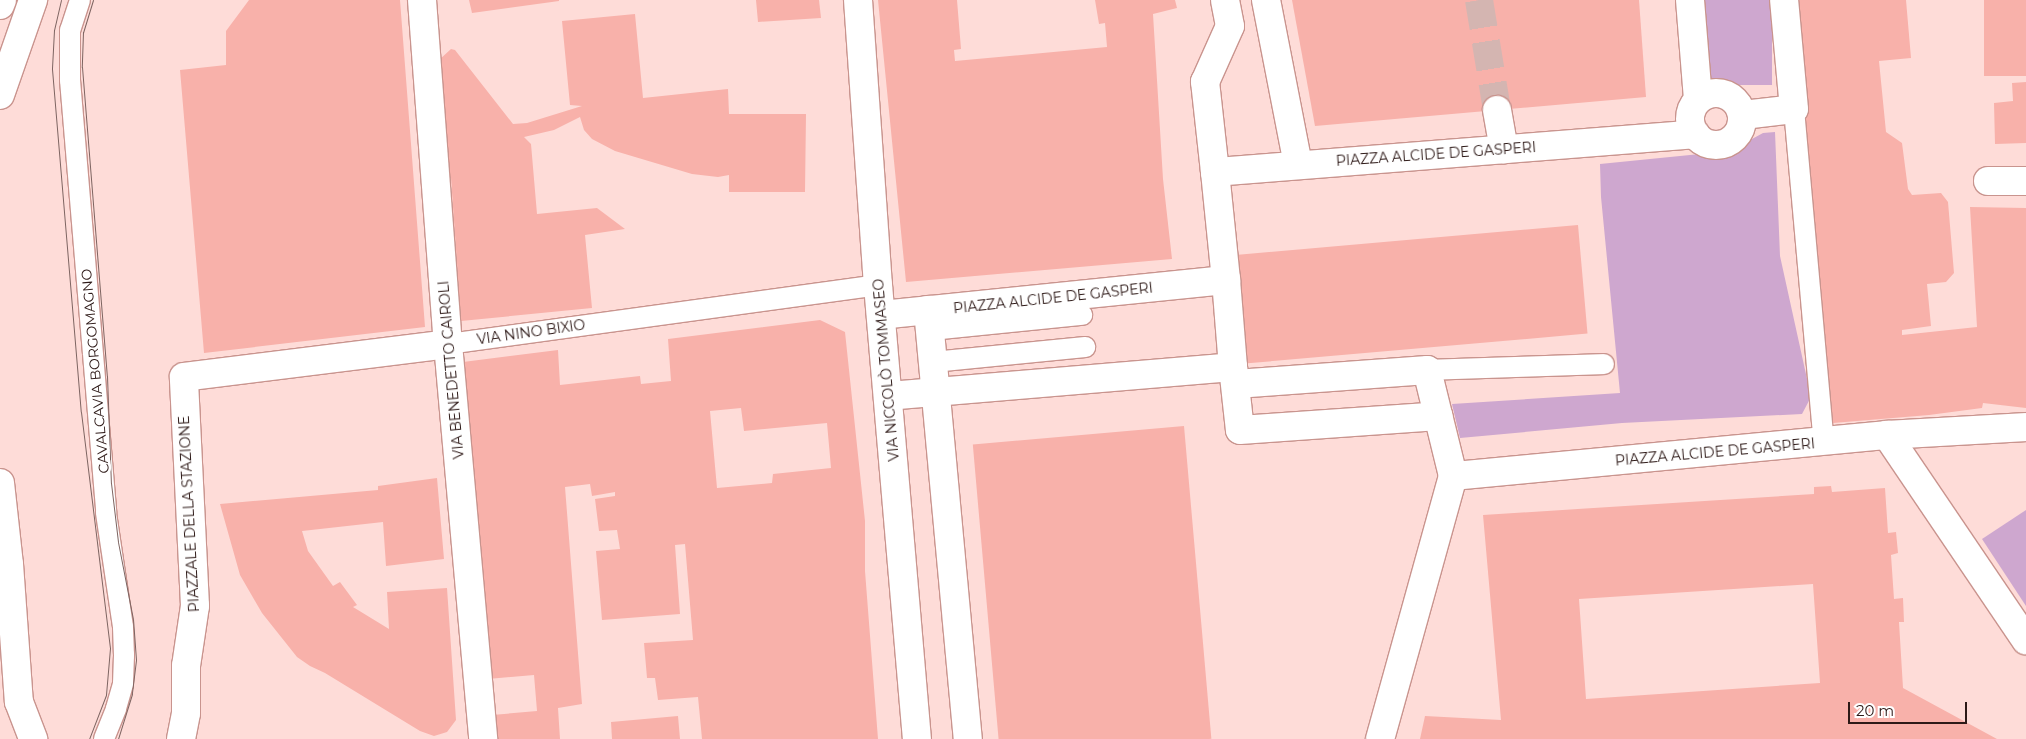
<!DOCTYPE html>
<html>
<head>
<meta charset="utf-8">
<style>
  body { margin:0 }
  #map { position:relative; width:2026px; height:739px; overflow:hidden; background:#fedcd8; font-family:Montserrat,sans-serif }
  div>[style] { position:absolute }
  .green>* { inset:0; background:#cea7cf; transform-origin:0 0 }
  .building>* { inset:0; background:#f8b1aa; transform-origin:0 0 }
  .pedestrian-tunnel>* { height:28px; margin-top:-14px; transform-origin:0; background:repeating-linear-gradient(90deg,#d4b5b1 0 28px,transparent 0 42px) }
  .roads { filter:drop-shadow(1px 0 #c9948e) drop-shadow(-1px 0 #c9948e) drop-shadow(0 1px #c9948e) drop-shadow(0 -1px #c9948e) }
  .service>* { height:20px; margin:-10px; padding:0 10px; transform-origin:10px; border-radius:10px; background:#fff }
  .pedestrian>* { height:28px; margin:-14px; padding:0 14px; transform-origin:14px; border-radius:14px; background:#fff }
  .minor>* { height:28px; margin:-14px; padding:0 14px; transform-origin:14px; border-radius:14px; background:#fff }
  .minor>.ring { margin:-14px; padding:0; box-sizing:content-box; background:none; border:28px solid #fff; border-radius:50% }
  .tertiary>* { height:28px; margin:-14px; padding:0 14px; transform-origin:14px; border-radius:14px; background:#fff }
  .tram>* { height:1px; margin:-0.5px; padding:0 0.5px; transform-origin:0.5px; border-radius:0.5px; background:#7d6461 }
  span { translate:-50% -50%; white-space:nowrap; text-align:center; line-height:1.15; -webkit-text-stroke:5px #fff; paint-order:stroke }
  .street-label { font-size:14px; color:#2d1917 }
  .scale { position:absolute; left:1848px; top:702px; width:119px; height:22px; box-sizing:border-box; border:2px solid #2d1917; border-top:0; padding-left:6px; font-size:15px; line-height:18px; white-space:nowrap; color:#2d1917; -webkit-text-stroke:4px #fff; paint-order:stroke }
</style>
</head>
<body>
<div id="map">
  <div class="green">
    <i style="left:1701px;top:0;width:71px;height:85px"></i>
    <i style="clip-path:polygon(1775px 132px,1780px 256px,1811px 397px,1802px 414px,1622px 423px,1460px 438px,1452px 404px,1620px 393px,1601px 197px,1600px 164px,1730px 151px,1763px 133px)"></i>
    <i style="clip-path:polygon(2026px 510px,2026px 606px,1982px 539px)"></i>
  </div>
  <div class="building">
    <i style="clip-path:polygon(249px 0,400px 0,425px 327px,204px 353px,180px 70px,226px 65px,226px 31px)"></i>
    <i style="clip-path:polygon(469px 0,559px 0,559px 1px,472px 13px)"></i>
    <i style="clip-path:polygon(756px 0,819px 0,821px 18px,758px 22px)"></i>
    <i style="clip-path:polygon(878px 0,957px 0,961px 49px,954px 50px,955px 61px,1107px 47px,1105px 23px,1099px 24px,1095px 0,1175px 0,1177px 8px,1153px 14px,1163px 179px,1172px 259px,906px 282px)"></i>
    <i style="clip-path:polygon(1292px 0,1639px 0,1646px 97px,1315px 126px)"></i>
    <i style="clip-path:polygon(1795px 0,1906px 0,1911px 58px,1879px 61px,1886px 132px,1902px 143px,1908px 189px,1912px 195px,1941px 193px,1948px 202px,1954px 273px,1946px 282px,1927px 284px,1931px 326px,1902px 330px,1902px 335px,1977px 327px,1970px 207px,2026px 208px,2026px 408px,1983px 403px,1982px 408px,1929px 415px,1833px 423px)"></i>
    <i style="left:1984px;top:0;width:42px;height:76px"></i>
    <i style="clip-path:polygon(635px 14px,643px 98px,728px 89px,729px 114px,806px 114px,805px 192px,729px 192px,729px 175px,718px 177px,692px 174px,615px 151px,592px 139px,584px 130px,580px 117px,554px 130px,524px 137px,531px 144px,537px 214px,597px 208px,625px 229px,585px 235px,592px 308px,461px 321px,451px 178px,449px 178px,439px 60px,451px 49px,455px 50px,513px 124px,527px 123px,582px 106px,570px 105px,562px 21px)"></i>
    <i style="clip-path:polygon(2026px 82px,2026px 143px,1995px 144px,1994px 103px,2013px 101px,2012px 83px)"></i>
    <i style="left:1578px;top:225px;width:109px;height:341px;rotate:85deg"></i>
    <i style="clip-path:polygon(evenodd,820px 320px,845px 332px,865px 521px,865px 571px,878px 739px,702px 739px,698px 697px,658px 700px,655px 678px,647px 678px,644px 643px,693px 640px,685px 544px,675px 545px,680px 614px,602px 620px,596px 551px,620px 549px,617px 530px,599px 531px,595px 499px,615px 496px,615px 492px,592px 496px,590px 484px,565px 487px,582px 704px,558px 708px,560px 739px,494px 739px,492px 715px,537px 711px,534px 675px,488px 679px,463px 362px,558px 350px,560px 385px,640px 376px,641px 384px,671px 381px,668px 339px,820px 320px,741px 408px,744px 431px,827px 423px,831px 468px,773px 474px,772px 483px,717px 488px,710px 411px,741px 408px)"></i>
    <i style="left:1184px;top:426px;width:314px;height:212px;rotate:85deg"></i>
    <i style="clip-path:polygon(437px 478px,444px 559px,386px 566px,383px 522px,302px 531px,308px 551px,333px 586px,340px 582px,357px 605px,353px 607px,389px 629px,387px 592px,447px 588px,456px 720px,447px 732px,434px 736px,420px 731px,325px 673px,310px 666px,297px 657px,262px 613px,240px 575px,220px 504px,378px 490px,378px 486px)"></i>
    <i style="clip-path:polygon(evenodd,1831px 486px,1832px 492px,1885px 488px,1888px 533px,1896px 532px,1898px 553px,1891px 555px,1894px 599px,1903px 598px,1904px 622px,1899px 622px,1903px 688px,1997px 739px,1420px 739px,1425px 716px,1501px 720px,1483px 515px,1814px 494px,1814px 487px,1831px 486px,1813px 584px,1820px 683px,1586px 699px,1579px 599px,1813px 584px)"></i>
    <i style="clip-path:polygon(678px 716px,680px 739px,612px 739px,611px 722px)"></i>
  </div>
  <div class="pedestrian-tunnel">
    <i style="left:1479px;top:0;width:111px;rotate:80.7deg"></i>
  </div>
  <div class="roads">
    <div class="service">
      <i style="left:80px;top:0;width:32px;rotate:108deg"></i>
      <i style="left:70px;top:30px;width:50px;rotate:90deg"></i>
      <i style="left:70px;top:80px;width:434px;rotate:85.2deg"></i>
      <i style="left:106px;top:513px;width:115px;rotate:81.5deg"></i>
      <i style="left:123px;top:627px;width:28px;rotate:88deg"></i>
      <i style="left:124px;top:655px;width:29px;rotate:92deg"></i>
      <i style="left:123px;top:684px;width:26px;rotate:106deg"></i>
      <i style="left:116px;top:709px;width:32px;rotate:112deg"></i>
      <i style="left:1794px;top:109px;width:335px;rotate:84.9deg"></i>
      <i style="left:931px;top:330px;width:152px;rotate:-5.7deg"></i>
      <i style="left:448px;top:344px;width:434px;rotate:-7.8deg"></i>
      <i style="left:933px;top:362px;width:153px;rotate:-5.6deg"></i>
      <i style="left:1427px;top:370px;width:177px;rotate:-1.9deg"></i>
    </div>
    <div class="pedestrian">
      <i style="left:1266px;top:0;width:168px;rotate:79deg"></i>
      <i style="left:1497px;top:110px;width:40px;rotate:80deg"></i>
      <i style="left:1743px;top:115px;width:51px;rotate:-6.7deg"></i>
      <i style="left:1794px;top:109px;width:109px;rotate:-95.2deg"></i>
      <i style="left:1215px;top:172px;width:91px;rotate:-96.3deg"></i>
      <i style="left:1205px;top:82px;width:61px;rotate:-65.9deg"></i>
      <i style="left:1230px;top:26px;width:26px;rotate:-101deg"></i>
      <i style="left:1887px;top:435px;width:139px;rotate:-3.3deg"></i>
    </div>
    <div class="minor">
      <i style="left:422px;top:0;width:345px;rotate:85.7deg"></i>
      <i style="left:448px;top:344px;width:397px;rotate:84.9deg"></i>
      <i style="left:1690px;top:0;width:99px;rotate:85.4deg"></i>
      <i style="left:0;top:5px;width:5px;rotate:-68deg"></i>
      <i class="ring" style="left:1690px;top:93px;width:24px;height:24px"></i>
      <i style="left:0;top:95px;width:101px;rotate:-70.8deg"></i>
      <i style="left:1988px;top:181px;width:38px"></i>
      <i style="left:1226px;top:280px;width:109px;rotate:-95.8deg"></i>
      <i style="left:1215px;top:172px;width:482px;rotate:-4.5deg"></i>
      <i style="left:928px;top:310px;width:431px;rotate:84.7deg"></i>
      <i style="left:881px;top:315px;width:347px;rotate:-5.8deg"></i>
      <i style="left:1226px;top:280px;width:87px;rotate:85.4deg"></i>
      <i style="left:1233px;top:367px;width:346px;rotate:175.2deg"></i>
      <i style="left:1233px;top:367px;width:63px;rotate:83.7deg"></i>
      <i style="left:1240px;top:430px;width:199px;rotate:-4deg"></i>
      <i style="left:1236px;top:384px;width:192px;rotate:-4.2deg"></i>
      <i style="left:1427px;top:370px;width:109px;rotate:76.2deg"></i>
      <i style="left:1453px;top:476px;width:273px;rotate:105.5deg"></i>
      <i style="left:1453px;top:476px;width:436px;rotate:-5.4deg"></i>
      <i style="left:1887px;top:435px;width:248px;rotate:55.9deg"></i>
      <i style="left:0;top:483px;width:81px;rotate:83.7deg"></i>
      <i style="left:9px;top:564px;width:138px;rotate:85.9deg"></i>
      <i style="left:19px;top:702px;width:40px;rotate:69deg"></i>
      <i style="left:181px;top:739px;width:26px;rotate:-79deg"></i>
      <i style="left:186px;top:713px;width:47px;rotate:-90deg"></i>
      <i style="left:186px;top:666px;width:61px;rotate:-81.5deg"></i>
      <i style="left:195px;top:606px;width:229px;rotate:-92.8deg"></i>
      <i style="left:184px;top:377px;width:266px;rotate:-7.1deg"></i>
    </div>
    <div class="tertiary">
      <i style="left:858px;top:0;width:286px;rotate:86deg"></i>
      <i style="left:878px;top:285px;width:456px;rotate:85.1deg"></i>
    </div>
  </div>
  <div class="tram">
    <i style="left:61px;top:0;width:31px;rotate:103deg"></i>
    <i style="left:54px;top:30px;width:39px;rotate:93deg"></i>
    <i style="left:52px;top:69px;width:344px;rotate:85.2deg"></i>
    <i style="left:81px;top:412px;width:238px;rotate:83deg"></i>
    <i style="left:110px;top:648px;width:47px;rotate:94.9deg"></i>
    <i style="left:106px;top:695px;width:47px;rotate:111.1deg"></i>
    <i style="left:93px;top:0;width:34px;rotate:107deg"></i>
    <i style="left:83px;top:32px;width:35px;rotate:92deg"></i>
    <i style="left:82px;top:67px;width:310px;rotate:85.4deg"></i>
    <i style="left:107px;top:376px;width:107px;rotate:87.9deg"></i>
    <i style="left:111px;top:483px;width:59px;rotate:83.2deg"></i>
    <i style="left:118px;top:542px;width:78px;rotate:79deg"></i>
    <i style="left:133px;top:619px;width:41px;rotate:85.8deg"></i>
    <i style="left:136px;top:660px;width:34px;rotate:97deg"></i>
    <i style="left:132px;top:694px;width:47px;rotate:107.3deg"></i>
  </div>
  <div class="street-label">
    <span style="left:1436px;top:154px;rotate:-4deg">PIAZZA ALCIDE DE GASPERI</span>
    <span style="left:1053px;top:298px;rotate:-6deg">PIAZZA ALCIDE DE GASPERI</span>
    <span style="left:531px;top:332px;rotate:-8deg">VIA NINO BIXIO</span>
    <span style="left:451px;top:370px;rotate:-95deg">VIA BENEDETTO CAIROLI</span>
    <span style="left:886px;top:370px;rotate:-95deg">VIA NICCOLÒ TOMMASEO</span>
    <span style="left:95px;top:371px;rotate:-95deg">CAVALCAVIA BORGOMAGNO</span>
    <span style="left:1715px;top:452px;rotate:-5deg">PIAZZA ALCIDE DE GASPERI</span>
    <span style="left:189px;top:514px;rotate:-93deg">PIAZZALE DELLA STAZIONE</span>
  </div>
  <div class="scale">20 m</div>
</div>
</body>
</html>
